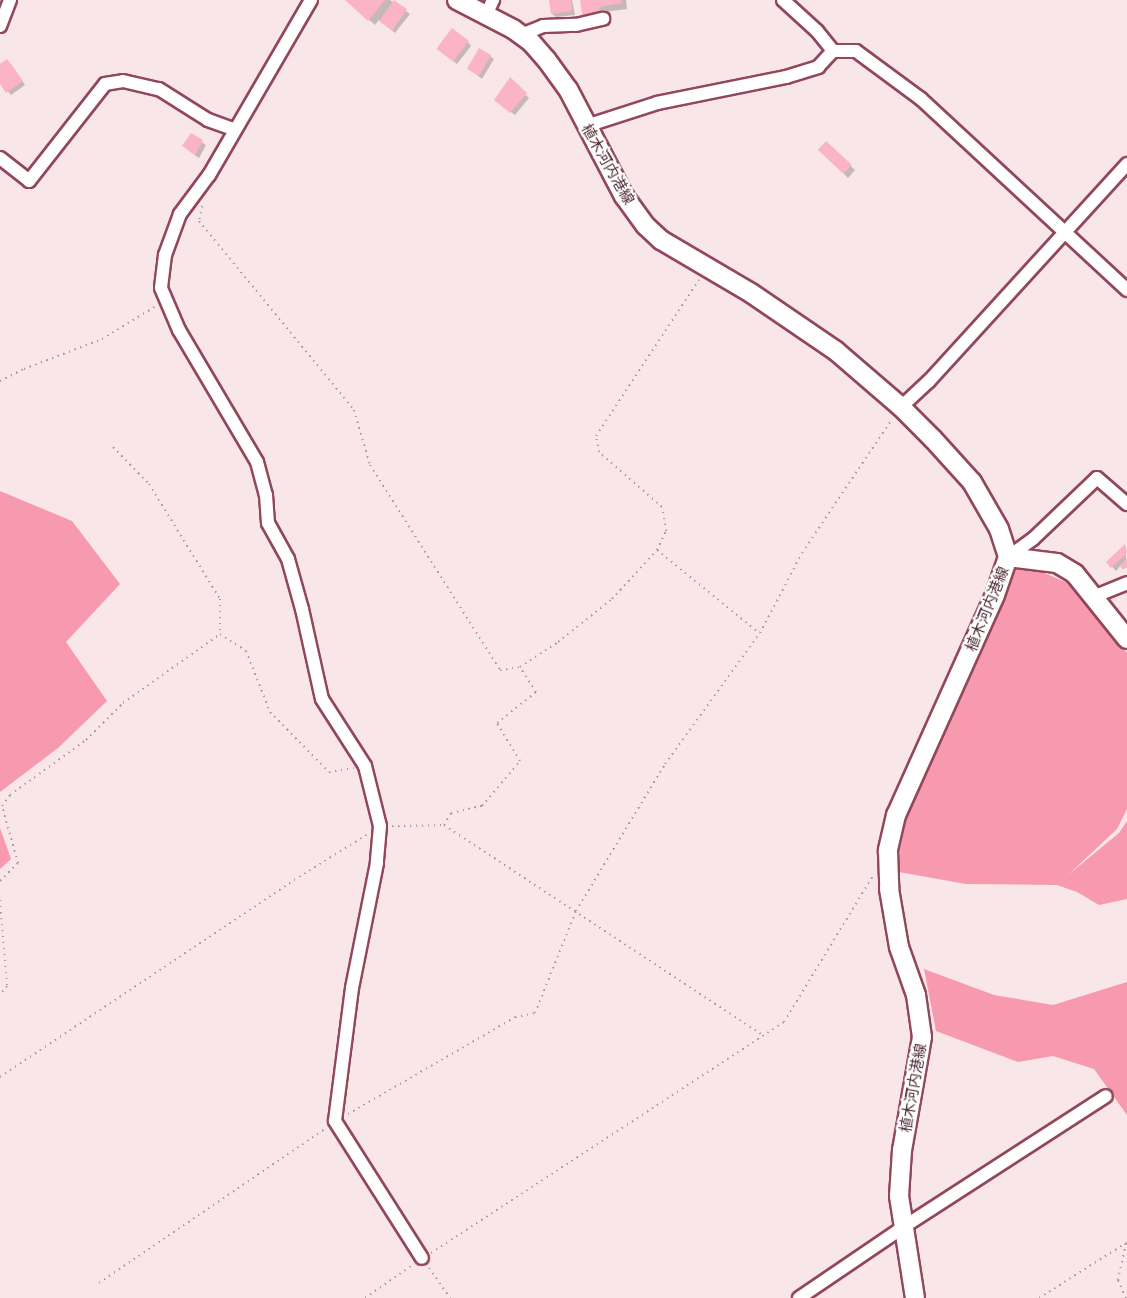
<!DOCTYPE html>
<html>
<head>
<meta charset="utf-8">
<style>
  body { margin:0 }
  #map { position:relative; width:1127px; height:1298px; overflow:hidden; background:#f8e6e9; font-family:Mulish,"Noto Sans JP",sans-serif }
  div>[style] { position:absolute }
  .green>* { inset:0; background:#f79aaf }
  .shadow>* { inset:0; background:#0003 }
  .building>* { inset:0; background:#fab4c3; transform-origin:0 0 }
  .path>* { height:2px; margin-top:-1px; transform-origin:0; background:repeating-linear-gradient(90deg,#b1989d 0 1.5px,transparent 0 6px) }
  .roads { filter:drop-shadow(2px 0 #92475a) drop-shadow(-2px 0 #92475a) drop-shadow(0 2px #92475a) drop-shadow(0 -2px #92475a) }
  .street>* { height:12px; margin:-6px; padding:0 6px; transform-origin:6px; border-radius:6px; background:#fff }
  .secondary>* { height:18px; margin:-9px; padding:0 9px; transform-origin:9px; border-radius:9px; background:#fff }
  span { translate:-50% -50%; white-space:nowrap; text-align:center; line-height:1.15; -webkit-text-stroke:4.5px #fff; paint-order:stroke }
  .street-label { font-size:15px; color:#4d2b33 }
</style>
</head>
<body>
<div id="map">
  <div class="green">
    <i style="clip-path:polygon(0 491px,72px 521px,120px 584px,66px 642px,107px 701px,58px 748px,0 792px)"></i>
    <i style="clip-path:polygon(1008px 557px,1072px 585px,1127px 653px,1127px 809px,1117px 829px,1068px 875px,1119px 833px,1127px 821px,1127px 899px,1099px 905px,1077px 892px,1057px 885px,966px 884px,899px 872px,896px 815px)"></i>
    <i style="clip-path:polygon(0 828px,11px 859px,0 869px)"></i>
    <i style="clip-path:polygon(924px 969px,994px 995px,1053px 1005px,1127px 982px,1127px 1115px,1094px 1069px,1053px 1056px,1018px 1062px,936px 1031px)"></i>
  </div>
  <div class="shadow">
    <i style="clip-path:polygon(347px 0,390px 0,410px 14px,395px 33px,379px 20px,375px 25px)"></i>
    <i style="clip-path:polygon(550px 0,572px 0,575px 15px,556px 17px,552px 14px)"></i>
    <i style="clip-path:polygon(582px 0,626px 0,627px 9px,604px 12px,606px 21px)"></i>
    <i style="clip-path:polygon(468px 42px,471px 46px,457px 64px,442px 52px)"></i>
    <i style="clip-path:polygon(490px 56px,494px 59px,482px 79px,468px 68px)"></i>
    <i style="clip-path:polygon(11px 64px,25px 85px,11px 95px,0 82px,0 66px)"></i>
    <i style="clip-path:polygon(510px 79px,529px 98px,515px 115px,499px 103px)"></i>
    <i style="clip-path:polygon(191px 135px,206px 145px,199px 158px,188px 150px)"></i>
    <i style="clip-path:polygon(827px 144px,855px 170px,848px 178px,821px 151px)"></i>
    <i style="clip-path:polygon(1125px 546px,1127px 568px,1121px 565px,1116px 571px,1108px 562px)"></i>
  </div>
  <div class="building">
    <i style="clip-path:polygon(345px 0,385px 0,368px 21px)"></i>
    <i style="left:394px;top:0;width:16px;height:26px;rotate:35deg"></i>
    <i style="clip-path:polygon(549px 0,571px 0,572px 11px,551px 14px)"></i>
    <i style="clip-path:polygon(580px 0,621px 0,622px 3px,599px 7px,601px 16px,583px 19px)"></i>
    <i style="left:452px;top:28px;width:21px;height:26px;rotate:37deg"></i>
    <i style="left:479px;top:48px;width:14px;height:24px;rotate:30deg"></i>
    <i style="clip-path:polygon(7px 59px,23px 81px,6px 93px,0 84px,0 64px)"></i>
    <i style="clip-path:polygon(510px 77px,527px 93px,510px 113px,494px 100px)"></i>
    <i style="clip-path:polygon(191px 133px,203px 140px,195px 155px,182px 146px)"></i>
    <i style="left:826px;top:141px;width:35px;height:12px;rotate:43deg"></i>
    <i style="clip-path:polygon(1125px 544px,1127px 553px,1111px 568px,1106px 562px)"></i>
    <i style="clip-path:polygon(1127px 558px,1127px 566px,1123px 570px,1120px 566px)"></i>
  </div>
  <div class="path">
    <i style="left:202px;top:206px;width:15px;rotate:101deg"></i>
    <i style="left:199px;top:221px;width:244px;rotate:50.6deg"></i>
    <i style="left:354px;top:410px;width:57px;rotate:73.8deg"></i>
    <i style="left:370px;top:465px;width:243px;rotate:57.6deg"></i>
    <i style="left:500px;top:670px;width:20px;rotate:-9deg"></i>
    <i style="left:520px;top:667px;width:45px;rotate:-33.3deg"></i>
    <i style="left:558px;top:642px;width:69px;rotate:-38.5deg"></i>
    <i style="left:612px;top:599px;width:67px;rotate:-47.4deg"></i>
    <i style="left:657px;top:550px;width:21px;rotate:-65deg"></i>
    <i style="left:666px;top:531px;width:24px;rotate:-99deg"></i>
    <i style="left:662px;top:507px;width:84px;rotate:-138.9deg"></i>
    <i style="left:599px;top:452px;width:16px;rotate:-101deg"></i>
    <i style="left:596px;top:436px;width:187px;rotate:-56.6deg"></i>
    <i style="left:0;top:381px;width:27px;rotate:-27deg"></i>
    <i style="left:24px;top:369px;width:84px;rotate:-21deg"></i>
    <i style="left:102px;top:339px;width:63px;rotate:-31.4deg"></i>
    <i style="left:113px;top:447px;width:52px;rotate:45.8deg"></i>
    <i style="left:149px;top:484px;width:135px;rotate:58.3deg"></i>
    <i style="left:220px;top:599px;width:35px;rotate:90deg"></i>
    <i style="left:657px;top:550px;width:132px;rotate:39.1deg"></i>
    <i style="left:444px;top:825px;width:14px;rotate:-60deg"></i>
    <i style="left:451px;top:813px;width:32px;rotate:-13deg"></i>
    <i style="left:482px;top:806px;width:59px;rotate:-49.8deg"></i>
    <i style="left:520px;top:761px;width:44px;rotate:-121.2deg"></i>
    <i style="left:497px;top:723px;width:50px;rotate:-38.5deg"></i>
    <i style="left:536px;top:692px;width:30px;rotate:-123deg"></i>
    <i style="left:392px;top:826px;width:52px;rotate:-1.1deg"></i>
    <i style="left:444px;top:825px;width:383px;rotate:33.4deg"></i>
    <i style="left:0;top:881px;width:25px;rotate:-45deg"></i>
    <i style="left:18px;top:863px;width:59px;rotate:-105.7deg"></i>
    <i style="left:2px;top:806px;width:14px;rotate:-54deg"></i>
    <i style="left:10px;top:795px;width:94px;rotate:-35.9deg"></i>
    <i style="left:86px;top:740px;width:52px;rotate:-45deg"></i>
    <i style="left:123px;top:703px;width:119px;rotate:-35.4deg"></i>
    <i style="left:220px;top:634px;width:31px;rotate:33deg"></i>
    <i style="left:246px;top:651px;width:66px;rotate:68.5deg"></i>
    <i style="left:270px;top:712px;width:84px;rotate:45.5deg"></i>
    <i style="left:329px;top:772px;width:25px;rotate:-9deg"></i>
    <i style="left:0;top:900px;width:86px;rotate:85.3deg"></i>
    <i style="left:7px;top:986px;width:11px;rotate:128deg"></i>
    <i style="left:0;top:1077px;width:354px;rotate:-33.8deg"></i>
    <i style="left:294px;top:880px;width:87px;rotate:-31.9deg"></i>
    <i style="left:348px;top:1114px;width:193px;rotate:-30.1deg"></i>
    <i style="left:515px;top:1017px;width:20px;rotate:-11deg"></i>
    <i style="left:535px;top:1013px;width:110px;rotate:-68.1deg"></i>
    <i style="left:576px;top:911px;width:172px;rotate:-58.8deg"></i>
    <i style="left:665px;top:764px;width:162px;rotate:-54.1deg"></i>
    <i style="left:760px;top:633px;width:90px;rotate:-62.3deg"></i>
    <i style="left:802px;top:553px;width:161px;rotate:-56.1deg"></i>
    <i style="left:431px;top:1253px;width:422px;rotate:-33.2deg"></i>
    <i style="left:784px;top:1022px;width:173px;rotate:-58.7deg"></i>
    <i style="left:429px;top:1268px;width:37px;rotate:55deg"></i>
    <i style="left:99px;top:1283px;width:275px;rotate:-34.3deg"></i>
    <i style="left:365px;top:1298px;width:60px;rotate:-34.8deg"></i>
    <i style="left:1039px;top:1298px;width:103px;rotate:-32.3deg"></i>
    <i style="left:1126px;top:1298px;width:20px;rotate:-114deg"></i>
    <i style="left:1118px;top:1280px;width:38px;rotate:-78deg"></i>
  </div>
  <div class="roads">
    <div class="street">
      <i style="left:311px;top:0;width:203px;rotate:120.2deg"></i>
      <i style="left:209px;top:175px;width:49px;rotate:126.6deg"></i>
      <i style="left:180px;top:214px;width:44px;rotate:110.1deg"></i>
      <i style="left:165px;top:255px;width:33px;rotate:97deg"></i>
      <i style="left:161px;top:288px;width:46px;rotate:66.8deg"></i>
      <i style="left:179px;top:330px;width:153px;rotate:59.4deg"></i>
      <i style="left:257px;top:462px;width:34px;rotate:75deg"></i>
      <i style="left:266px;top:495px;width:28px;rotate:86deg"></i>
      <i style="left:268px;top:523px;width:41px;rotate:60.9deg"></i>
      <i style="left:288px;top:559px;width:52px;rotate:74.4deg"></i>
      <i style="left:302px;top:609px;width:92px;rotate:77.5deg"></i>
      <i style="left:322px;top:699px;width:80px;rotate:57.3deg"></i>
      <i style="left:365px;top:766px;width:62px;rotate:76deg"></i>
      <i style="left:380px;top:826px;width:37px;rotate:95deg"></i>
      <i style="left:377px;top:863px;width:127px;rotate:101.3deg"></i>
      <i style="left:352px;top:988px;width:134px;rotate:97.3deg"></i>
      <i style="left:335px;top:1121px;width:162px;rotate:57.6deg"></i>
      <i style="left:783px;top:0;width:46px;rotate:42.4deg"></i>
      <i style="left:817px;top:31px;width:26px;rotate:51deg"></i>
      <i style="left:486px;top:15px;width:17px;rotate:-65deg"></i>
      <i style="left:0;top:26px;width:28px;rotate:-69deg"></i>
      <i style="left:521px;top:35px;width:24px;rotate:-22deg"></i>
      <i style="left:543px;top:26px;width:33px;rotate:-2deg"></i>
      <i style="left:576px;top:25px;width:28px;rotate:-13deg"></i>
      <i style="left:586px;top:126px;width:75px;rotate:-17.9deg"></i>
      <i style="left:657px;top:103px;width:132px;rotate:-11.4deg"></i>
      <i style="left:786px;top:77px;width:34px;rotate:-17deg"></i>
      <i style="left:818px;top:67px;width:22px;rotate:-47deg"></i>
      <i style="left:833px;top:51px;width:23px"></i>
      <i style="left:856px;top:51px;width:81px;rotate:36.4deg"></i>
      <i style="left:921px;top:99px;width:281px;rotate:42.8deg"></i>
      <i style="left:0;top:158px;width:37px;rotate:38deg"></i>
      <i style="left:29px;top:181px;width:123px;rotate:-51.9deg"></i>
      <i style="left:105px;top:84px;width:18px;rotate:-9deg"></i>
      <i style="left:123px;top:81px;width:37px;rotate:13deg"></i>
      <i style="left:159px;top:89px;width:58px;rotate:32.3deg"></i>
      <i style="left:208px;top:120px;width:27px;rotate:20deg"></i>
      <i style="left:901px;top:407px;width:38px;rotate:-43deg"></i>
      <i style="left:929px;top:381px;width:294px;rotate:-47.6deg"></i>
      <i style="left:1008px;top:557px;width:31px;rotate:-36deg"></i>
      <i style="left:1033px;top:539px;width:88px;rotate:-43.6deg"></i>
      <i style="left:1097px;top:478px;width:40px;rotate:41deg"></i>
      <i style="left:1093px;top:597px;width:37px;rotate:-22deg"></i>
      <i style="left:799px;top:1298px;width:128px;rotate:-34.2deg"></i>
      <i style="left:905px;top:1226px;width:239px;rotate:-32.9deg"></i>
    </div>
    <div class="secondary">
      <i style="left:457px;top:0;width:63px;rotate:27.4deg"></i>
      <i style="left:513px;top:29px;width:22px;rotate:36deg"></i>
      <i style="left:531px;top:42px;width:23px;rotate:49deg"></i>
      <i style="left:546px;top:59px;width:37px;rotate:54deg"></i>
      <i style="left:568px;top:89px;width:121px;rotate:62.4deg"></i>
      <i style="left:624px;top:196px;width:37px;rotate:54deg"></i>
      <i style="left:646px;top:226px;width:21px;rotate:43deg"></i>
      <i style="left:661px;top:240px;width:104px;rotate:30.5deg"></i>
      <i style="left:751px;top:293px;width:103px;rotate:34.3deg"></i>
      <i style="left:836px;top:351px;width:86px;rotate:40.7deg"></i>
      <i style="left:901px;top:407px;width:45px;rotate:45deg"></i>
      <i style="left:933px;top:439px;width:58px;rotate:47.8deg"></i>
      <i style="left:972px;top:482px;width:54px;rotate:60.1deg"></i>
      <i style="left:999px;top:529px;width:29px;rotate:72deg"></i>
      <i style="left:1008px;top:557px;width:40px;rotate:108.9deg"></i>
      <i style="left:995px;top:595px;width:241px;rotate:114.2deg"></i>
      <i style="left:896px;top:815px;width:37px;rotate:103deg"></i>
      <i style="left:888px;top:851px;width:38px;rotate:88deg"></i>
      <i style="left:889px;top:889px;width:59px;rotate:80.2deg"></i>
      <i style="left:899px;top:947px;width:51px;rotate:70.5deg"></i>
      <i style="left:916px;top:995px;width:42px;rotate:81.9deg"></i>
      <i style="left:922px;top:1037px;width:115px;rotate:100deg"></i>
      <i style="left:902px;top:1150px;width:46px;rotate:93.7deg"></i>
      <i style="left:899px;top:1196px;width:103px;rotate:81.1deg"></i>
      <i style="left:1008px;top:557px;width:49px;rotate:7deg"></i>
      <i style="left:1057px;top:563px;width:21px;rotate:31deg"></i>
      <i style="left:1075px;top:574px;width:83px;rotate:51.3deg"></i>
    </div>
  </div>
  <div class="street-label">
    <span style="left:608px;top:164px;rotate:60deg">植木河内港線</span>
    <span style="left:987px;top:609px;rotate:-68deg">植木河内港線</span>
    <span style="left:913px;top:1088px;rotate:-80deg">植木河内港線</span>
  </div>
</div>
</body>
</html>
